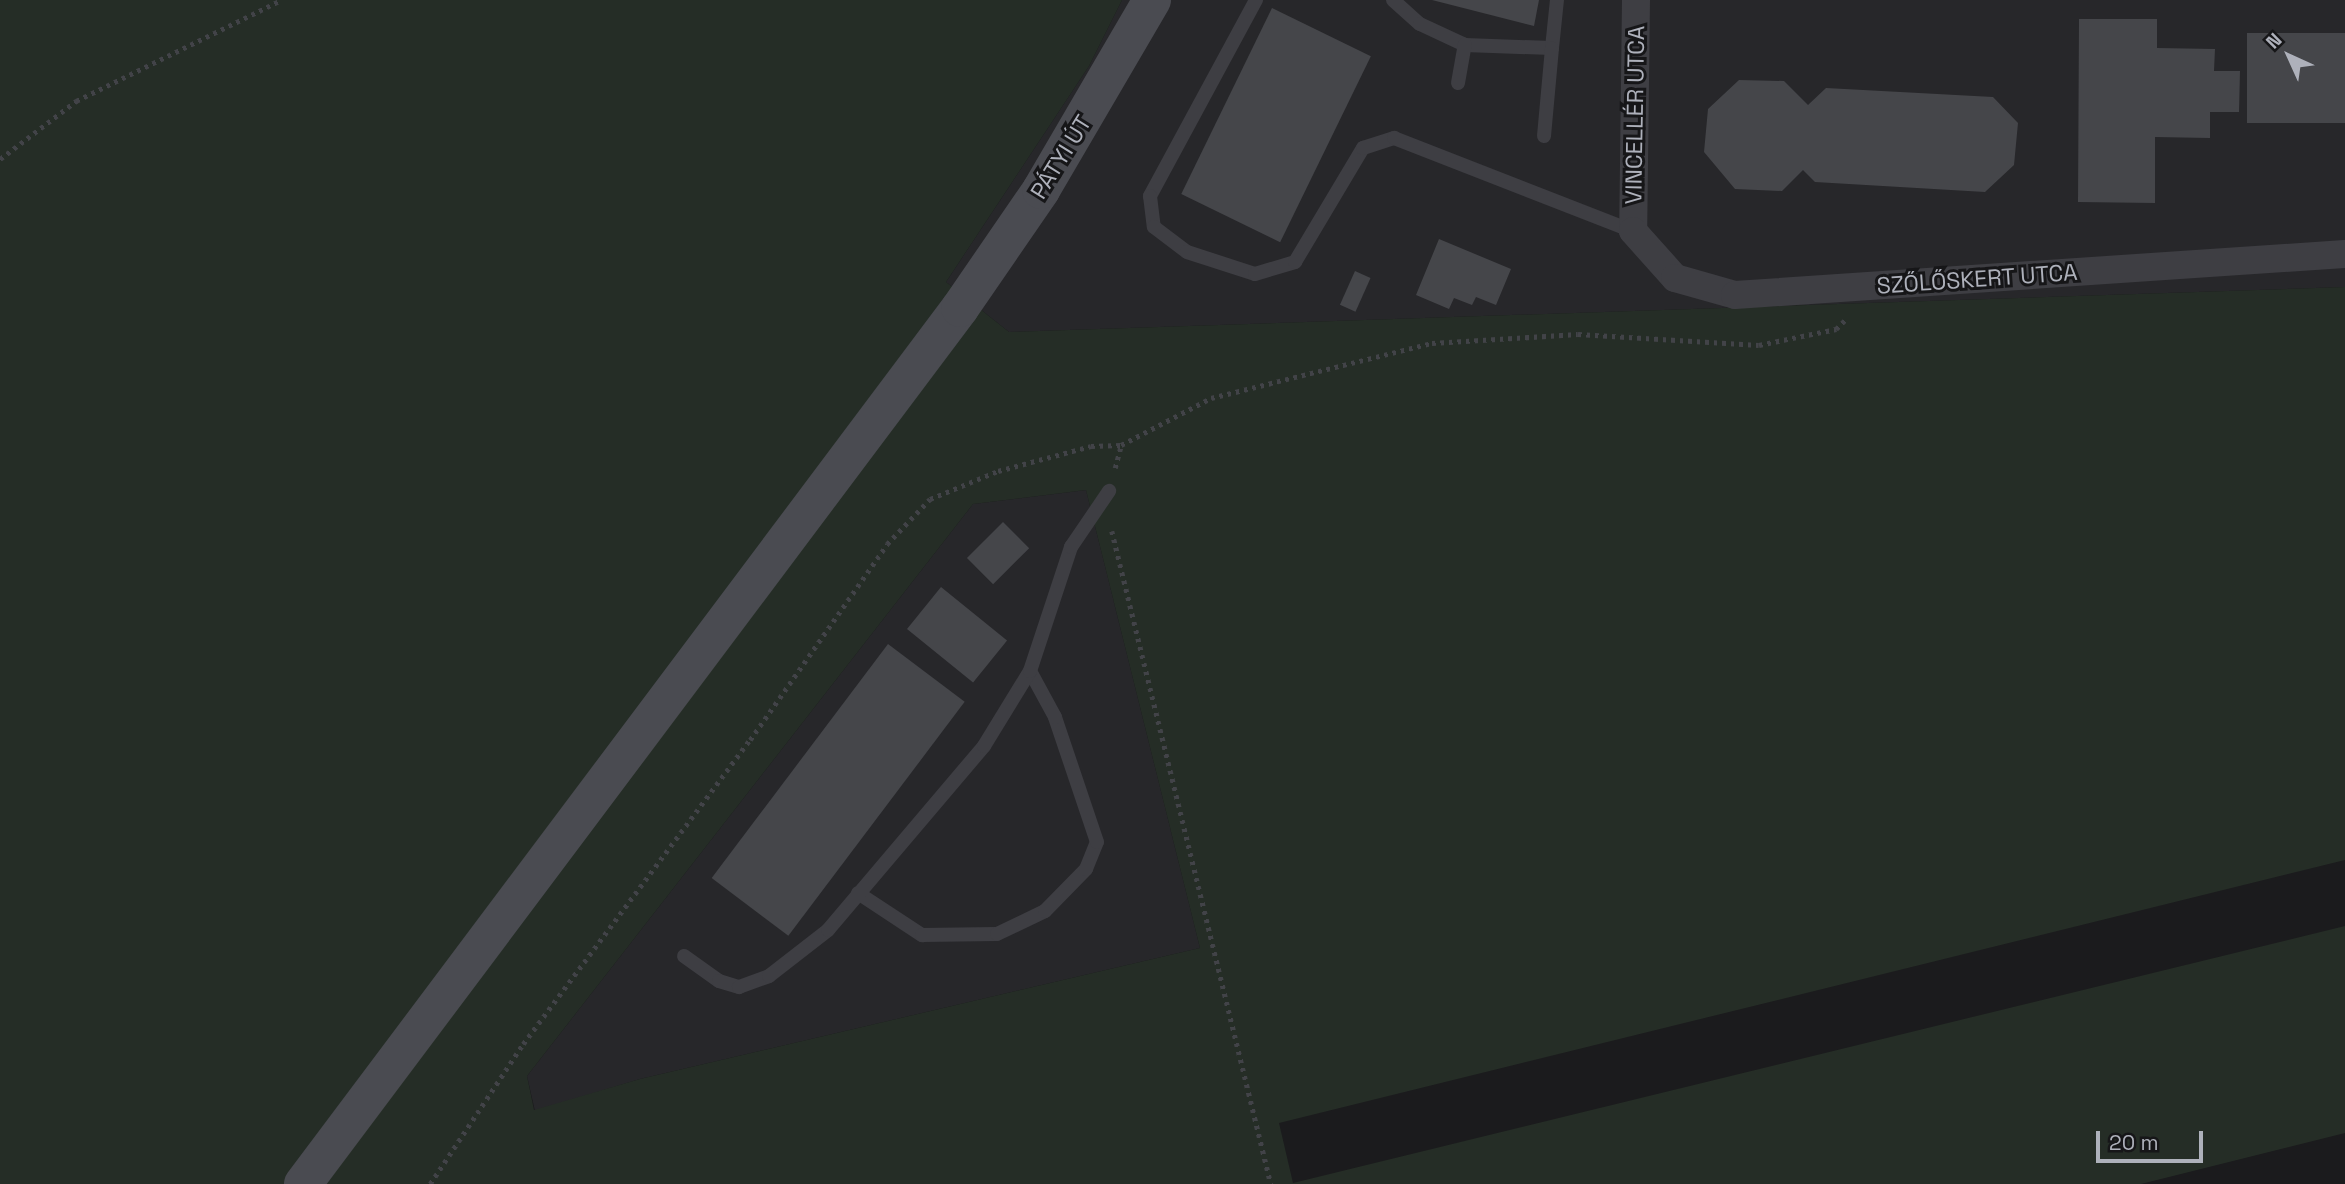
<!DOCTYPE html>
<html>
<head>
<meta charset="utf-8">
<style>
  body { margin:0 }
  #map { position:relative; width:2345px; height:1184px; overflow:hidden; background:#1b1b1d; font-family:"Space Grotesk",sans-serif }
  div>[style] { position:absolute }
  .built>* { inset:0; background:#27272a }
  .green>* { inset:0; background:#252d26 }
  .building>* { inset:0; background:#45464a; transform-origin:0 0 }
  .path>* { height:4.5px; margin-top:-2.25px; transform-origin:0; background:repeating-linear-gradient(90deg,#424348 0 3.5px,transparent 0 8.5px) }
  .lane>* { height:14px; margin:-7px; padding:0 7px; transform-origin:7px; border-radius:7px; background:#3e3e43 }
  .street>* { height:28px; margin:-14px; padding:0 14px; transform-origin:14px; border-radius:14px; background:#3e3e43 }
  .secondary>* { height:38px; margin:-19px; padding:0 19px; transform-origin:19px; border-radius:19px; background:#4a4b51 }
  span { translate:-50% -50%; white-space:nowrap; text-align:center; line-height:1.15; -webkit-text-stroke:6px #161618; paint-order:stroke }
  .street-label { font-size:23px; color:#aeb1bb }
  .north { position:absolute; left:2254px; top:21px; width:70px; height:70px; -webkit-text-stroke:5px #161618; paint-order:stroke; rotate:315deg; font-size:19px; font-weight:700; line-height:28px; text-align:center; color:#aeb1bb }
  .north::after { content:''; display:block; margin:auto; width:24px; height:32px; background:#aeb1bb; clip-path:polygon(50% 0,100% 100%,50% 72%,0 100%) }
  .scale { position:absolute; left:2096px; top:1131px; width:107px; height:32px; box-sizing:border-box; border:4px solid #aeb1bb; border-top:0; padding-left:9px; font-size:21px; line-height:24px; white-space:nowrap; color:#aeb1bb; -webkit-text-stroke:5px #161618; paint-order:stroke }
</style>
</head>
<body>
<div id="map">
  <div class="built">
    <i style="clip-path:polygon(1122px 0,2345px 0,2345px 287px,1009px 332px,946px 282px,1089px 66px)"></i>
    <i style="clip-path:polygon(1086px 490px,1200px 948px,640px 1079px,535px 1111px,527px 1076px,973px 504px)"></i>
  </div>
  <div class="green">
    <i style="clip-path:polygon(evenodd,0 0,1122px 0,1089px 66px,946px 282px,1009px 332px,2345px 287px,2345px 860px,1279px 1123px,1293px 1183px,2345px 926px,2345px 1133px,2141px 1184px,0 1184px,0 0,1086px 490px,1200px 948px,640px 1079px,534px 1110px,527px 1076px,973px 504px,1086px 490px)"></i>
  </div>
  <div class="building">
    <i style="clip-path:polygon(1432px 0,1539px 0,1534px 26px)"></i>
    <i style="left:1272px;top:8px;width:110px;height:207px;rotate:26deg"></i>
    <i style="clip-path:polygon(2079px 19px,2157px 19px,2157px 48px,2215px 49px,2214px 71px,2240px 71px,2239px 112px,2210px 112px,2210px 138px,2155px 137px,2155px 203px,2078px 202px)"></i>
    <i style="left:2247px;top:33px;width:98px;height:90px"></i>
    <i style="clip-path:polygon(1739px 80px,1784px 81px,1808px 105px,1826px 88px,1993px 97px,2018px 123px,2014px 165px,1985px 192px,1815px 182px,1803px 170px,1782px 191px,1735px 189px,1704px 152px,1708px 109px)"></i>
    <i style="clip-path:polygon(1439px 239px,1511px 269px,1496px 305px,1476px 297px,1472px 305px,1454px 298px,1449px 309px,1416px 295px)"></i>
    <i style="left:1355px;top:271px;width:17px;height:37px;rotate:24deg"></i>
    <i style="left:1003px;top:522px;width:37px;height:51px;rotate:45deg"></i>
    <i style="left:941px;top:587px;width:85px;height:54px;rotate:39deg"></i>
    <i style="left:888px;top:644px;width:96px;height:293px;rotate:37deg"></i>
  </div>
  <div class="path">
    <i style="left:0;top:159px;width:96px;rotate:-37.3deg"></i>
    <i style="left:76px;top:101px;width:229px;rotate:-26.2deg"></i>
    <i style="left:1115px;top:468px;width:24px;rotate:-75deg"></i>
    <i style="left:1121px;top:445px;width:102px;rotate:-27.6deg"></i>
    <i style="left:1211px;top:398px;width:228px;rotate:-14deg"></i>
    <i style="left:1432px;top:343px;width:146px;rotate:-3.5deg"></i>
    <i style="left:1578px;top:334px;width:181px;rotate:3.5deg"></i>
    <i style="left:1759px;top:345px;width:79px;rotate:-11.7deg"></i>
    <i style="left:1836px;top:329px;width:13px;rotate:-45deg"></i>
    <i style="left:1112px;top:531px;width:672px;rotate:76.32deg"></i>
    <i style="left:430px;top:1184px;width:168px;rotate:-56.4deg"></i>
    <i style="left:523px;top:1044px;width:379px;rotate:-53.3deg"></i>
    <i style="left:750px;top:740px;width:239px;rotate:-55deg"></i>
    <i style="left:887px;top:544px;width:62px;rotate:-46.3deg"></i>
    <i style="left:930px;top:499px;width:74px;rotate:-22.4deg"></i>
    <i style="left:998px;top:471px;width:96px;rotate:-15deg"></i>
    <i style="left:1091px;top:446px;width:30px;rotate:-2deg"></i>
  </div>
  <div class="lane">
    <i style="left:1256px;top:0;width:223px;rotate:118.4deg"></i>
    <i style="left:1150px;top:196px;width:31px;rotate:83deg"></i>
    <i style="left:1154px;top:227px;width:41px;rotate:37.1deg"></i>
    <i style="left:1187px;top:252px;width:71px;rotate:17.9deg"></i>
    <i style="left:1255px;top:274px;width:42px;rotate:-16.7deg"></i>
    <i style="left:1295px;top:262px;width:133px;rotate:-59.2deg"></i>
    <i style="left:1363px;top:148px;width:33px;rotate:-18deg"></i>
    <i style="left:1394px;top:138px;width:256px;rotate:21.3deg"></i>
    <i style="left:1393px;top:0;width:36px;rotate:42deg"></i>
    <i style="left:1420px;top:24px;width:50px;rotate:25deg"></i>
    <i style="left:1465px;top:45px;width:87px;rotate:2deg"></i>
    <i style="left:1552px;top:48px;width:48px;rotate:-84.1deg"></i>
    <i style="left:1458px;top:83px;width:39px;rotate:-80deg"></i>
    <i style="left:1544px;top:136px;width:88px;rotate:-84.8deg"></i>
    <i style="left:858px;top:893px;width:77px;rotate:33.3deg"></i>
    <i style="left:922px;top:935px;width:75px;rotate:-0.8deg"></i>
    <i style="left:997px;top:934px;width:53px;rotate:-25.6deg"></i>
    <i style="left:1045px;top:911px;width:59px;rotate:-45.7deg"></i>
    <i style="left:1086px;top:869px;width:29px;rotate:-68deg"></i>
    <i style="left:1097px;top:842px;width:132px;rotate:-108.6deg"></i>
    <i style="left:1055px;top:717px;width:52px;rotate:-118.5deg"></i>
    <i style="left:684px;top:956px;width:43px;rotate:35.5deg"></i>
    <i style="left:719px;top:981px;width:21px;rotate:17deg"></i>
    <i style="left:739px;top:987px;width:32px;rotate:-20deg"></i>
    <i style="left:769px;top:976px;width:75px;rotate:-37.9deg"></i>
    <i style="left:828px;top:930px;width:241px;rotate:-49.7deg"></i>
    <i style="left:984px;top:746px;width:88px;rotate:-58.5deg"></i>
    <i style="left:1030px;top:671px;width:131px;rotate:-71.7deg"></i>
    <i style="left:1071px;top:547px;width:68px;rotate:-55.8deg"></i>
  </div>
  <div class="street">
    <i style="left:1636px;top:0;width:231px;rotate:90.7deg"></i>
    <i style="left:1633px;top:231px;width:63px;rotate:48.2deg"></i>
    <i style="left:1675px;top:278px;width:62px;rotate:15.8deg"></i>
    <i style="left:1735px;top:295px;width:611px;rotate:-3.85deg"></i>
  </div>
  <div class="secondary">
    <i style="left:303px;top:1184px;width:1095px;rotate:-53.13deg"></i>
    <i style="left:960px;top:308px;width:143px;rotate:-55.5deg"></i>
    <i style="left:1041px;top:190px;width:220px;rotate:-59.7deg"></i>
  </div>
  <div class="street-label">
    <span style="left:1635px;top:115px;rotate:-89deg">VINCELLÉR UTCA</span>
    <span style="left:1061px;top:157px;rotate:-58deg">PÁTYI ÚT</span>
    <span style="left:1977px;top:279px;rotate:-4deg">SZŐLŐSKERT UTCA</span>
  </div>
  <div class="north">N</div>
  <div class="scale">20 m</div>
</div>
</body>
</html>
